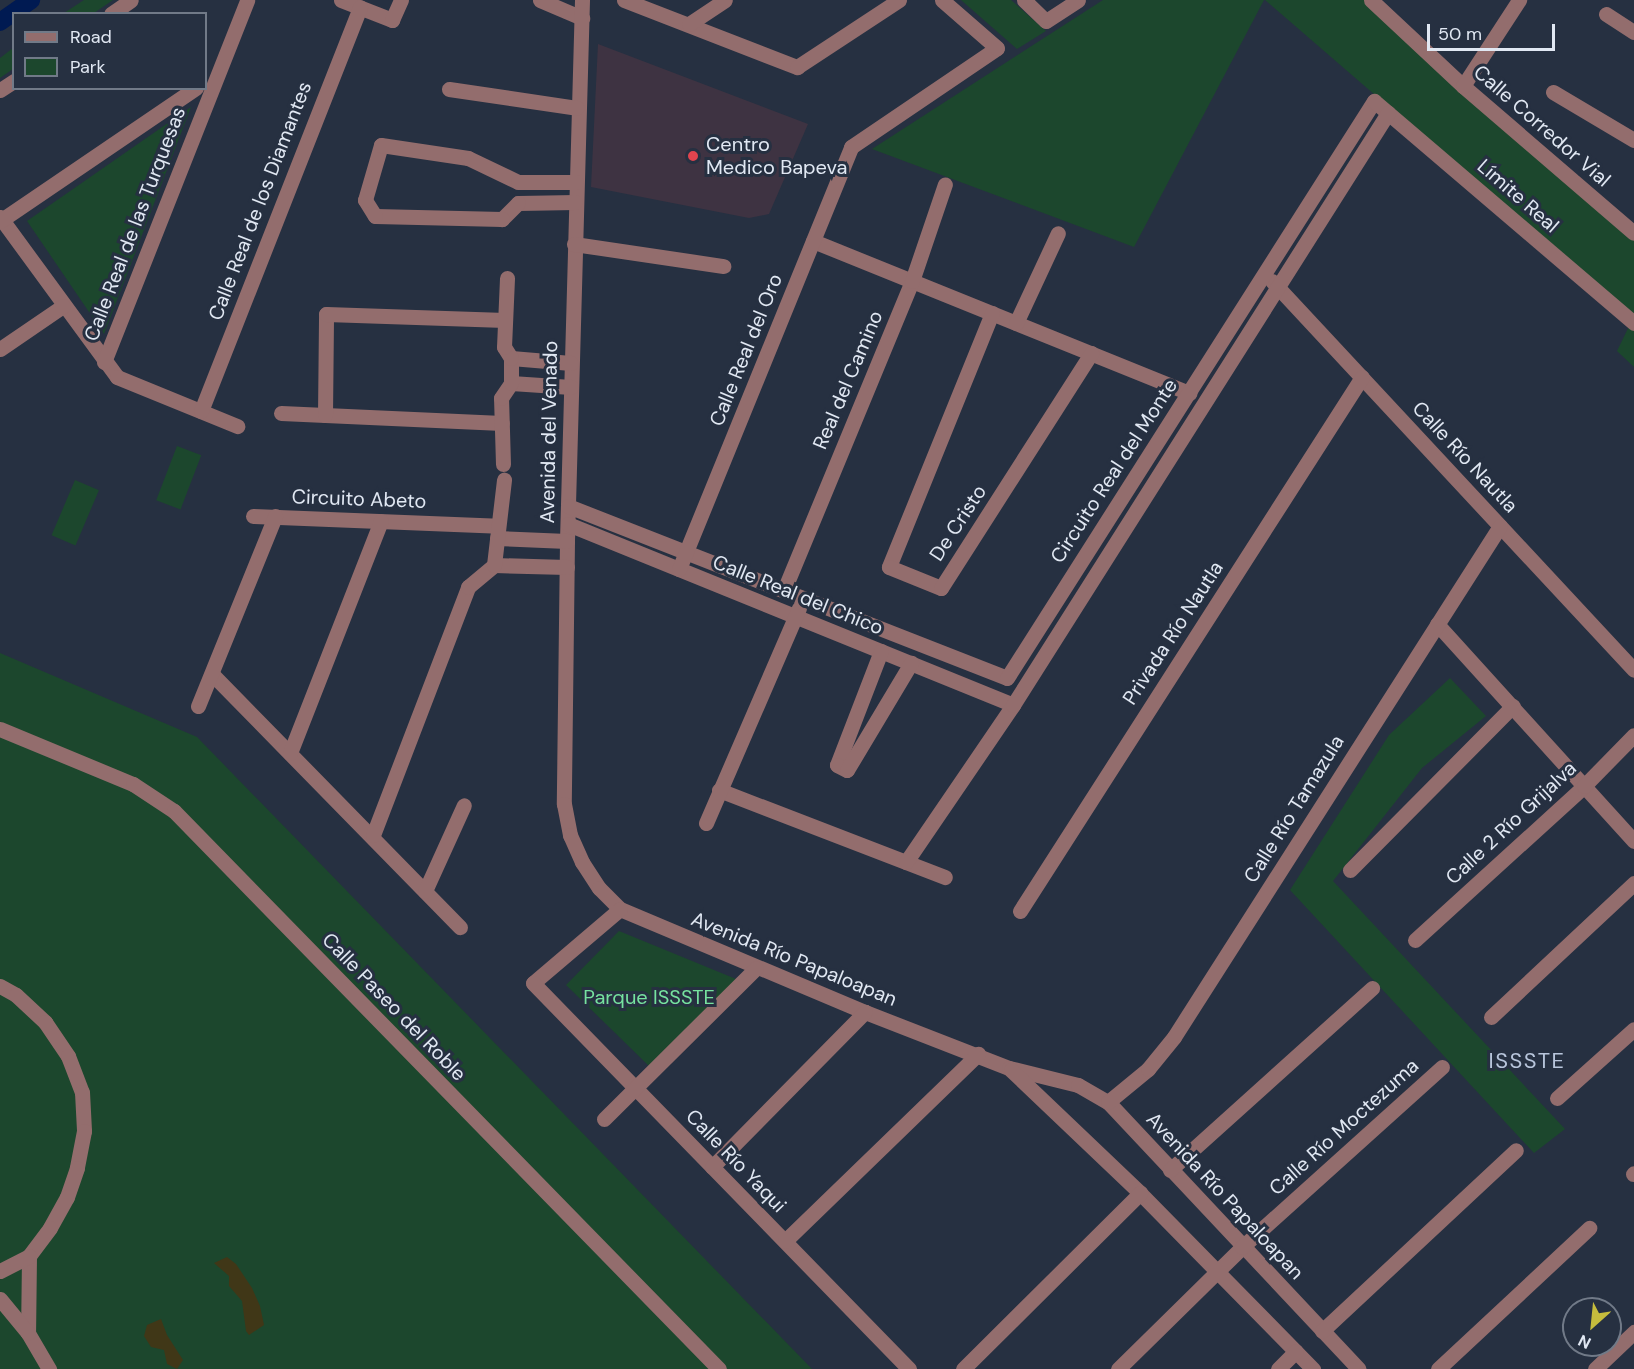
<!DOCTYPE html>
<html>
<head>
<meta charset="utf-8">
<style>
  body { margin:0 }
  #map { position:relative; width:1634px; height:1369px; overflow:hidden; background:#263041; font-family:"DM Sans",sans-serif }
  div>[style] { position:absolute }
  .medical>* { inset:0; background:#3e3342 }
  .green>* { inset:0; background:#1c472d; transform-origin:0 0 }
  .sand>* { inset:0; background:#403717 }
  .canal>* { height:18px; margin:-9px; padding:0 9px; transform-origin:9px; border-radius:9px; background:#001a52 }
  .minor>* { height:15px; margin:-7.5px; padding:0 7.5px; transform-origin:7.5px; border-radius:7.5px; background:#936d6d }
  .dots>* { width:16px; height:16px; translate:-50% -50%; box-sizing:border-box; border:3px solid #263041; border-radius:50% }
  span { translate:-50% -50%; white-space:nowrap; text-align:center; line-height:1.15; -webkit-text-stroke:6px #263041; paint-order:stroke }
  .street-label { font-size:20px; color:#e1e8f3 }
  .poi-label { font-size:20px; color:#e1e8f3 }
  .left { translate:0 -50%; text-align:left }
  .park-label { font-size:20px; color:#76e29f }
  .quarter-label { font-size:22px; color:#b8c5db; letter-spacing:1.5px }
  .legend { position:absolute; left:12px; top:12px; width:195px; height:78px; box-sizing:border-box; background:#263041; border:2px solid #717a88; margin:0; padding:8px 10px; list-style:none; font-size:18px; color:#e1e8f3 }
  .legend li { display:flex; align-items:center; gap:12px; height:30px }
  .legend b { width:30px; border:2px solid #717a88 }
  .north { position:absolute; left:1562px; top:1297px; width:60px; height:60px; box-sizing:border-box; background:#263041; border:2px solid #717a88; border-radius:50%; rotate:207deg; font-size:16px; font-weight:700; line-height:24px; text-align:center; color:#e1e8f3 }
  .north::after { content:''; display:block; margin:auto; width:21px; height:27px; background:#c5bc3d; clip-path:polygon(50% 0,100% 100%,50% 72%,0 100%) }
  .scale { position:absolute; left:1427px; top:24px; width:128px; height:27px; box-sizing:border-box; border:3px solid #e1e8f3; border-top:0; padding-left:8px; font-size:18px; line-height:21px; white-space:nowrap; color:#e1e8f3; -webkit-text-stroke:4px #263041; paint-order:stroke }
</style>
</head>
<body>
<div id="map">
  <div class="medical">
    <i style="clip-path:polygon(598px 44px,808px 124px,769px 214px,749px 218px,591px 187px)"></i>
  </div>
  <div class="green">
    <i style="clip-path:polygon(84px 0,113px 0,94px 13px,64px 13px)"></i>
    <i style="clip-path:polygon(961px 0,1011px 0,1046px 31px,1017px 49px)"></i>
    <i style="clip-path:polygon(1103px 0,1264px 0,1134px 247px,872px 149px)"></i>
    <i style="clip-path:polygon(1265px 0,1369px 0,1634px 240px,1634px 367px,1617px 351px,1633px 318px)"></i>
    <i style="clip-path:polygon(13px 48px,13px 69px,0 78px,0 58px)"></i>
    <i style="clip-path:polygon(191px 107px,104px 334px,27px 221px)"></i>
    <i style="left:177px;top:446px;width:26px;height:58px;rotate:21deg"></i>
    <i style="left:75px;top:480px;width:26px;height:60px;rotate:23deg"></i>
    <i style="clip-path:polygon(0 653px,197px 737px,812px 1369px,0 1369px)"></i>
    <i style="clip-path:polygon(1450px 678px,1486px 716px,1422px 768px,1333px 881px,1565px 1129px,1534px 1153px,1290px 890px,1389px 735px)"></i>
    <i style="clip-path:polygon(619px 931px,736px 979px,650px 1067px,566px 985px)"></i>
  </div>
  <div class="sand">
    <i style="clip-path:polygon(227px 1257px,236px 1264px,252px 1288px,260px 1306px,264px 1325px,249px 1335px,246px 1331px,242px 1301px,229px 1286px,229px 1276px,214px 1263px)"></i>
    <i style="clip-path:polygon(161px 1319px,167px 1335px,183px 1360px,177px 1369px,167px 1364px,164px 1350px,151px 1347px,144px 1336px,147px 1325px)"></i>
  </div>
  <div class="canal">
    <i style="left:0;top:22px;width:38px;rotate:-35deg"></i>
  </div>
  <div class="minor">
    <i style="left:341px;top:0;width:55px;rotate:21.4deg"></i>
    <i style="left:392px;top:20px;width:22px;rotate:-66deg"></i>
    <i style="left:540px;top:0;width:46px;rotate:23.2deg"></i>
    <i style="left:582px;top:0;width:541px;rotate:91.59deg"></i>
    <i style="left:567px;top:541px;width:263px;rotate:90.7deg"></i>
    <i style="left:564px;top:804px;width:32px;rotate:79deg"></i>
    <i style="left:570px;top:835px;width:30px;rotate:66deg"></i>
    <i style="left:582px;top:862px;width:31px;rotate:57deg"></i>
    <i style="left:599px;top:888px;width:30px;rotate:45deg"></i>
    <i style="left:620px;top:909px;width:266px;rotate:22.8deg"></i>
    <i style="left:865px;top:1012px;width:155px;rotate:21.3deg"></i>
    <i style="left:1009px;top:1068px;width:71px;rotate:13.8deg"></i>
    <i style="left:1078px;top:1085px;width:34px;rotate:30deg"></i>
    <i style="left:1108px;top:1102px;width:366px;rotate:46.8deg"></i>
    <i style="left:624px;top:0;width:186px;rotate:21.2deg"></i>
    <i style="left:797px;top:67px;width:122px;rotate:-33.3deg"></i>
    <i style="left:1024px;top:0;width:30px;rotate:44deg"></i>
    <i style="left:1046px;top:21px;width:38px;rotate:-33deg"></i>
    <i style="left:1371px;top:0;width:126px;rotate:43.1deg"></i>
    <i style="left:1463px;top:86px;width:225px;rotate:40.7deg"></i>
    <i style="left:111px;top:14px;width:24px;rotate:-35deg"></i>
    <i style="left:1606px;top:14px;width:33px;rotate:33deg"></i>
    <i style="left:689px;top:24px;width:43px;rotate:-33.7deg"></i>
    <i style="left:1463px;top:86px;width:103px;rotate:-56.9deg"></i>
    <i style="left:449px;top:89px;width:129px;rotate:8.4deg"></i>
    <i style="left:0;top:90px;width:17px;rotate:-33deg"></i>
    <i style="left:1553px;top:92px;width:94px;rotate:30.7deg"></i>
    <i style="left:575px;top:202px;width:57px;rotate:179deg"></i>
    <i style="left:518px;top:203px;width:23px;rotate:135deg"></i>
    <i style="left:502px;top:219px;width:127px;rotate:-178.6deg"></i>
    <i style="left:375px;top:216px;width:19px;rotate:-122deg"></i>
    <i style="left:365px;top:200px;width:57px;rotate:-73.8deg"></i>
    <i style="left:381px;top:145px;width:88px;rotate:8.5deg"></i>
    <i style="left:468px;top:158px;width:55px;rotate:25.6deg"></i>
    <i style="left:518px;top:182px;width:58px"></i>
    <i style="left:0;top:217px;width:198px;rotate:53.8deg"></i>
    <i style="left:117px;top:377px;width:130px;rotate:22.2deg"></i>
    <i style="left:0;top:221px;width:237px;rotate:-34.2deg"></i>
    <i style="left:813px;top:241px;width:406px;rotate:22deg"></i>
    <i style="left:574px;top:244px;width:151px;rotate:8.4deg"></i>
    <i style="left:1272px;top:281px;width:531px;rotate:47.06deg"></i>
    <i style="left:992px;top:313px;width:274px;rotate:112.1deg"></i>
    <i style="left:889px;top:567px;width:56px;rotate:22deg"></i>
    <i style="left:941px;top:588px;width:279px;rotate:-57.4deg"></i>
    <i style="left:1016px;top:323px;width:99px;rotate:-65deg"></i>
    <i style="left:0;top:349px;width:76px;rotate:-34.3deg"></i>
    <i style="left:511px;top:358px;width:60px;rotate:4.8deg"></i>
    <i style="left:104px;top:362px;width:389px;rotate:-68.4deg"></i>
    <i style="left:511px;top:383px;width:60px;rotate:3.8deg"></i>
    <i style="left:201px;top:411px;width:434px;rotate:-68.5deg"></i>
    <i style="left:281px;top:413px;width:221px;rotate:2.6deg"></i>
    <i style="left:325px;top:415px;width:101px;rotate:-89.4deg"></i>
    <i style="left:326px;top:314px;width:179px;rotate:1.9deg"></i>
    <i style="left:503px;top:464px;width:66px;rotate:-91.7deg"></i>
    <i style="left:501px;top:398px;width:18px;rotate:-56deg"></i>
    <i style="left:511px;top:383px;width:25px;rotate:-90deg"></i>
    <i style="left:511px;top:358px;width:13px;rotate:-122deg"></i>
    <i style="left:504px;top:347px;width:69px;rotate:-87.5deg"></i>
    <i style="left:568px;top:506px;width:471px;rotate:21.4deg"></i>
    <i style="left:1007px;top:678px;width:684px;rotate:-57.54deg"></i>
    <i style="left:1374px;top:101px;width:342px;rotate:40.5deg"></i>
    <i style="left:253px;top:516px;width:245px;rotate:2.3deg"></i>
    <i style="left:568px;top:524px;width:480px;rotate:22.1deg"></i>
    <i style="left:497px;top:538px;width:70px;rotate:2.5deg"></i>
    <i style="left:494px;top:565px;width:73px;rotate:1.6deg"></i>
    <i style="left:679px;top:569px;width:456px;rotate:-67.8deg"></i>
    <i style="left:851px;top:147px;width:176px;rotate:-34.1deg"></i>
    <i style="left:997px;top:48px;width:73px;rotate:-138.9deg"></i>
    <i style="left:784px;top:590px;width:334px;rotate:-67.5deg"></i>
    <i style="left:912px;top:281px;width:102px;rotate:-71.2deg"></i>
    <i style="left:1437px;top:624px;width:293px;rotate:47.8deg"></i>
    <i style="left:881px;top:651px;width:122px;rotate:111.1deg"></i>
    <i style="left:837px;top:765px;width:11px;rotate:27deg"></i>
    <i style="left:847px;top:770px;width:125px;rotate:-59.1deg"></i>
    <i style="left:213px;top:675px;width:353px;rotate:45.6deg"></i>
    <i style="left:198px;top:706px;width:205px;rotate:-67.9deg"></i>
    <i style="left:0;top:729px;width:144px;rotate:22.5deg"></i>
    <i style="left:133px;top:784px;width:49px;rotate:33.4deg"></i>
    <i style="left:174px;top:811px;width:780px;rotate:45.68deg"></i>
    <i style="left:290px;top:753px;width:249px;rotate:-68.6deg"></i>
    <i style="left:719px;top:790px;width:242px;rotate:21.1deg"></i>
    <i style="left:706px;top:823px;width:234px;rotate:-66.6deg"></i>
    <i style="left:373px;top:835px;width:266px;rotate:-69deg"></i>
    <i style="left:468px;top:587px;width:34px;rotate:-40deg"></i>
    <i style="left:494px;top:565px;width:86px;rotate:-83.3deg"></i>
    <i style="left:906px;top:862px;width:190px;rotate:-55.7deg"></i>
    <i style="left:1013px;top:705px;width:701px;rotate:-57.65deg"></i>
    <i style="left:1350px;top:870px;width:231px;rotate:-45.2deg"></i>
    <i style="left:425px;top:891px;width:94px;rotate:-65.6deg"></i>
    <i style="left:620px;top:909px;width:114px;rotate:139.6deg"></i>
    <i style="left:533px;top:983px;width:539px;rotate:45.75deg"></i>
    <i style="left:1020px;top:911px;width:634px;rotate:-57.36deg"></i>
    <i style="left:1415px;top:940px;width:229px;rotate:-42.3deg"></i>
    <i style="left:1584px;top:786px;width:71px;rotate:-45.6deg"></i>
    <i style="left:0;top:986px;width:18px;rotate:29deg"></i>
    <i style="left:16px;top:995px;width:40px;rotate:43deg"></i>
    <i style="left:45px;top:1022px;width:41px;rotate:55.9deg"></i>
    <i style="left:68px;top:1056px;width:39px;rotate:69deg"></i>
    <i style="left:82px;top:1092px;width:39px;rotate:87deg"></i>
    <i style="left:84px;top:1131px;width:38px;rotate:101deg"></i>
    <i style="left:77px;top:1168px;width:31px;rotate:109deg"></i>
    <i style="left:67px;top:1197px;width:35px;rotate:119deg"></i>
    <i style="left:50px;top:1228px;width:35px;rotate:127deg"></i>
    <i style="left:29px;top:1256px;width:77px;rotate:90.7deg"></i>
    <i style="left:28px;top:1333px;width:42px;rotate:59.7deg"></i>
    <i style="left:1491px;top:1017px;width:196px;rotate:-43.1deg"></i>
    <i style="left:1011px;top:1070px;width:178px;rotate:43.6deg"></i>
    <i style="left:1140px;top:1193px;width:247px;rotate:45.5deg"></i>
    <i style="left:1557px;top:1098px;width:103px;rotate:-41.9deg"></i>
    <i style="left:1108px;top:1102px;width:52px;rotate:-39.5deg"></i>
    <i style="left:1148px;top:1069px;width:41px;rotate:-50.9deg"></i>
    <i style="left:1174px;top:1037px;width:606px;rotate:-57.46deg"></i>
    <i style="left:604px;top:1119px;width:214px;rotate:-44.8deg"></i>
    <i style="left:712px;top:1167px;width:218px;rotate:-45.4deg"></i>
    <i style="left:1170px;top:1170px;width:272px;rotate:-42deg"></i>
    <i style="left:1633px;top:1174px;width:1px;rotate:-45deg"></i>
    <i style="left:785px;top:1241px;width:269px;rotate:-44.1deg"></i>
    <i style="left:0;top:1271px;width:33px;rotate:-27deg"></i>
    <i style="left:0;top:1299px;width:44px;rotate:50.5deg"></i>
    <i style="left:1322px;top:1331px;width:265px;rotate:-43deg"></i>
    <i style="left:963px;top:1369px;width:250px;rotate:-44.8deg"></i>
    <i style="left:1118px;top:1369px;width:174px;rotate:-44.5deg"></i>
    <i style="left:1242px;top:1247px;width:269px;rotate:-42deg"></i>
    <i style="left:1278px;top:1369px;width:25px;rotate:-45deg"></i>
    <i style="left:1438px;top:1369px;width:207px;rotate:-43deg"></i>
    <i style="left:1595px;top:1369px;width:54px;rotate:-43.5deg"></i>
  </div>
  <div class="dots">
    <i style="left:693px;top:156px;background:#e0444e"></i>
  </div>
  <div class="street-label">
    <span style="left:1542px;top:126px;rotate:41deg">Calle Corredor Vial</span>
    <span style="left:1518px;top:196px;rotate:41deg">Límite Real</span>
    <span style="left:260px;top:201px;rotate:-69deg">Calle Real de los Diamantes</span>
    <span style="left:135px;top:224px;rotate:-69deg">Calle Real de las Turquesas</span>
    <span style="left:746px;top:350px;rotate:-68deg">Calle Real del Oro</span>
    <span style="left:848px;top:380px;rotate:-67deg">Real del Camino</span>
    <span style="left:549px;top:432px;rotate:-89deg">Avenida del Venado</span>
    <span style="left:1465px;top:457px;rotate:47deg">Calle Río Nautla</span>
    <span style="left:1114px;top:471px;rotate:-57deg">Circuito Real del Monte</span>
    <span style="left:359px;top:499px;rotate:2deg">Circuito Abeto</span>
    <span style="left:958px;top:523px;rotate:-57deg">De Cristo</span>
    <span style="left:798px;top:595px;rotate:22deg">Calle Real del Chico</span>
    <span style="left:1173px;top:633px;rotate:-57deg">Privada Río Nautla</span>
    <span style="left:1294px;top:809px;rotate:-58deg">Calle Río Tamazula</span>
    <span style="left:1511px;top:823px;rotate:-43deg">Calle 2 Río Grijalva</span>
    <span style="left:794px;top:959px;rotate:22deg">Avenida Río Papaloapan</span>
    <span style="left:394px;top:1007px;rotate:46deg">Calle Paseo del Roble</span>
    <span style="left:1344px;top:1127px;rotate:-42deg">Calle Río Moctezuma</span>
    <span style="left:736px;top:1161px;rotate:46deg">Calle Río Yaqui</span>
    <span style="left:1225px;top:1196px;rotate:47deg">Avenida Río Papaloapan</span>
  </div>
  <div class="poi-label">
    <span class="left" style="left:706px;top:156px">Centro<br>Medico Bapeva</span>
  </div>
  <div class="park-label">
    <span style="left:649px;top:997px">Parque ISSSTE</span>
  </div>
  <div class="quarter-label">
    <span style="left:1527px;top:1061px">ISSSTE</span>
  </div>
  <ul class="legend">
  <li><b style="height:8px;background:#936d6d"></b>Road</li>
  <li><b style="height:16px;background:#1c472d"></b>Park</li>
  </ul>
  <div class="north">N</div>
  <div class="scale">50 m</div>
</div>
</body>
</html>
